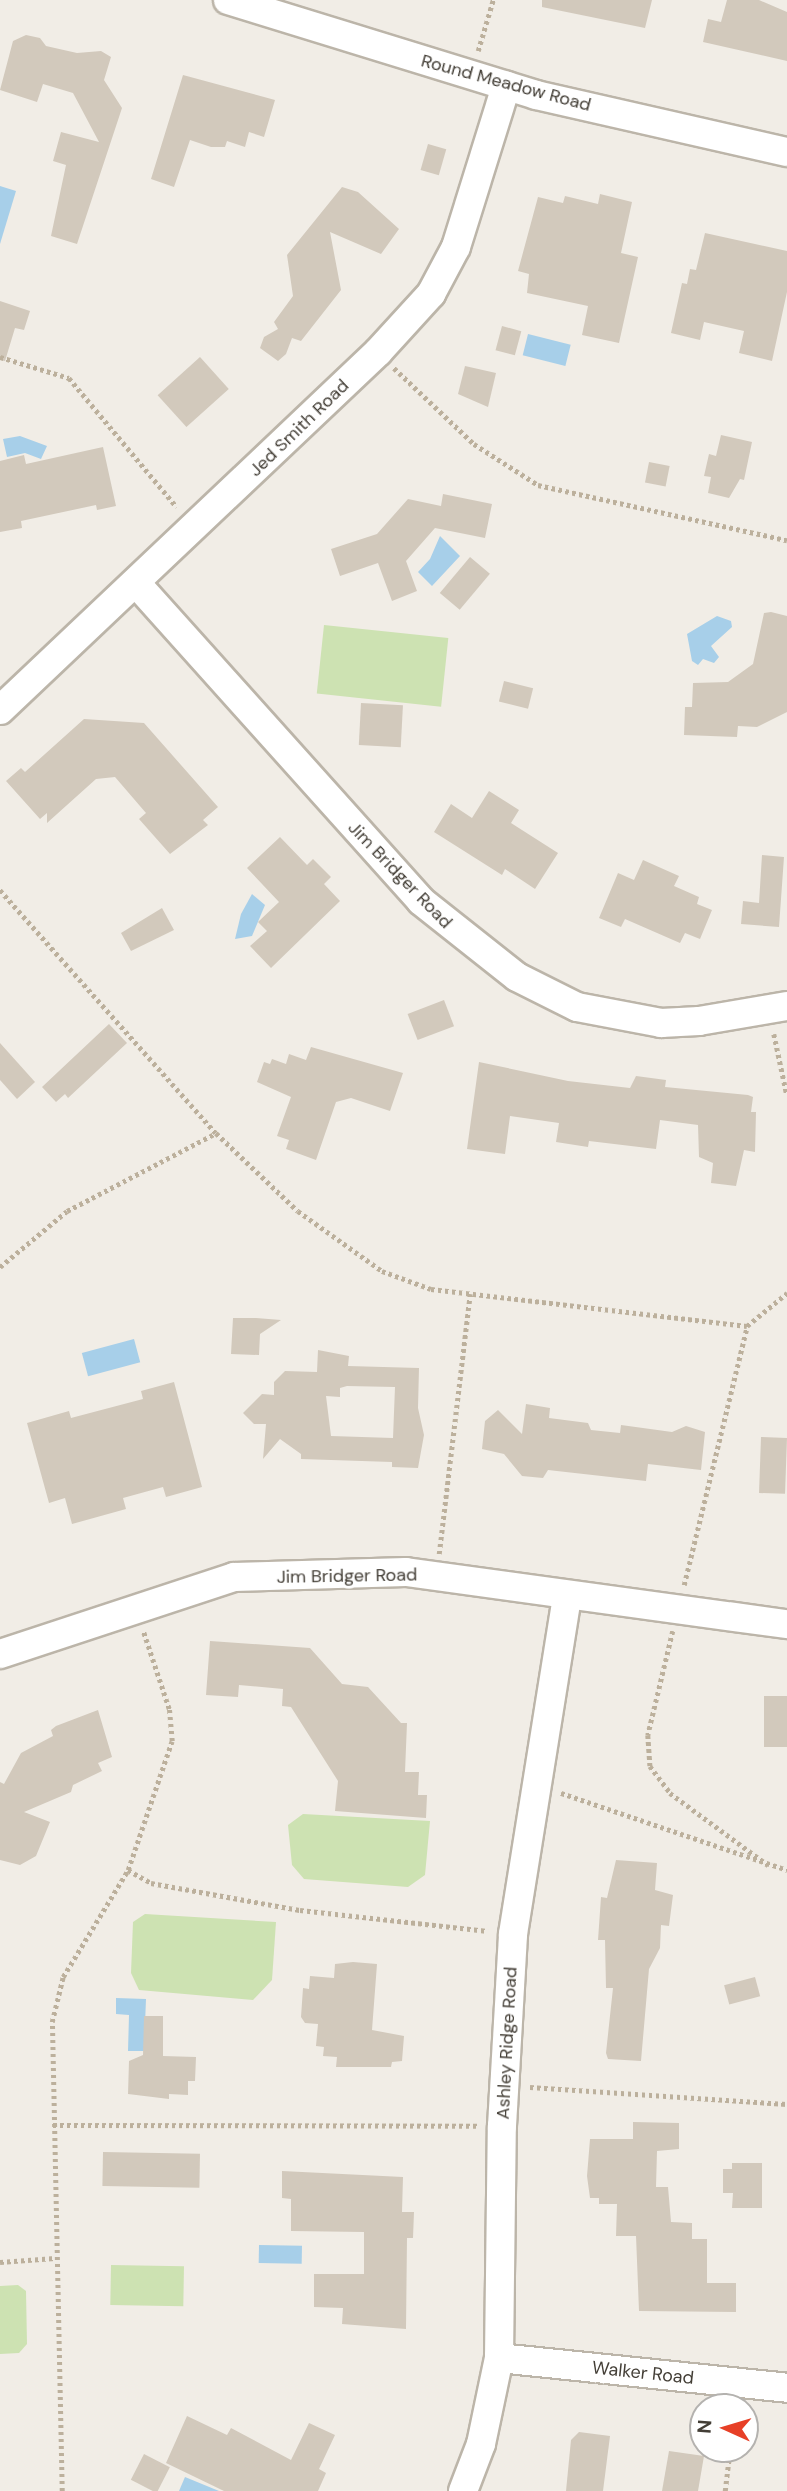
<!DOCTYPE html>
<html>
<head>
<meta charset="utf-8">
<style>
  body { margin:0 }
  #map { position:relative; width:787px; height:2491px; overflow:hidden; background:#f1ede6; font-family:"DM Sans",sans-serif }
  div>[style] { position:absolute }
  .green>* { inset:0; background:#cde2b2; transform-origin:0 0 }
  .water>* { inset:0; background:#a7cfe9; transform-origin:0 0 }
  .building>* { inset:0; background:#d2c9bc; transform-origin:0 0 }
  .path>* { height:4.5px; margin-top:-2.25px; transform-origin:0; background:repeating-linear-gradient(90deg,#bcb09c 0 3.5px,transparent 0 7px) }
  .roads { filter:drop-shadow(2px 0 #bcb5a9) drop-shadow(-2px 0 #bcb5a9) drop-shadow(0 2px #bcb5a9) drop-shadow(0 -2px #bcb5a9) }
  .minor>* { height:28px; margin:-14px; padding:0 14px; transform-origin:14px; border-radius:14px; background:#fff }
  span { translate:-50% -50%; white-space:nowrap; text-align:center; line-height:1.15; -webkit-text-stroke:6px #fff; paint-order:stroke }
  .street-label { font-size:18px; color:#433e36 }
  .north { position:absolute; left:689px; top:2393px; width:70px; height:70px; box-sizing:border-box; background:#fff; border:2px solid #b4b2af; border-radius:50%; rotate:274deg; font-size:19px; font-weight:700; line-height:28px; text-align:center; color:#433e36 }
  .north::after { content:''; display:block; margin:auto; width:24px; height:32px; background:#e74027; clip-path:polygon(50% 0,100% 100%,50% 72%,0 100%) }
</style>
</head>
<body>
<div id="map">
  <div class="green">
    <i style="left:324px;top:625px;width:125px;height:69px;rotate:6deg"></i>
    <i style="clip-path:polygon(303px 1814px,430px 1821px,425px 1875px,408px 1887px,304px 1879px,292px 1865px,288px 1825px)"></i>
    <i style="clip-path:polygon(145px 1914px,276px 1922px,272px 1980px,253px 2000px,139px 1990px,131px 1973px,133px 1922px)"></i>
    <i style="left:111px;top:2265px;width:73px;height:40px;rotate:1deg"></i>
    <i style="clip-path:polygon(18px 2285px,26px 2291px,27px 2344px,19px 2353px,0 2354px,0 2286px)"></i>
  </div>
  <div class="water">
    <i style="clip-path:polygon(0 186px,16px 191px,0 244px)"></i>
    <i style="left:528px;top:334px;width:44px;height:22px;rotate:14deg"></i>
    <i style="clip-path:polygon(20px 436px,47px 446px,41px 459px,25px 453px,7px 457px,3px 439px)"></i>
    <i style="clip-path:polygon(440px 536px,460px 556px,432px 586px,418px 572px,430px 559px)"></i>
    <i style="clip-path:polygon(717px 616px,731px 621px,732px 627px,711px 646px,719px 657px,714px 663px,703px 659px,698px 665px,692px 661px,687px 634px)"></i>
    <i style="clip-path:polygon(252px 894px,265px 905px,252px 936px,235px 939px,241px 914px)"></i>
    <i style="left:134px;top:1339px;width:24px;height:54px;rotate:75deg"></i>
    <i style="clip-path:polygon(116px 1998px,146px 1999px,144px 2051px,128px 2051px,129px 2015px,116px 2014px)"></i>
    <i style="left:259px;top:2245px;width:43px;height:18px;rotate:1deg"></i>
    <i style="clip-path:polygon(185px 2477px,219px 2491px,179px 2491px)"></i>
  </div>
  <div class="building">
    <i style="clip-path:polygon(542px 0,652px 0,645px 28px,542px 7px)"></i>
    <i style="clip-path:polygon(727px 0,759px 0,787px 12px,787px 61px,703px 42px,708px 19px,721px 22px)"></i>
    <i style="clip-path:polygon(26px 35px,40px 38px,46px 46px,77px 53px,101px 51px,111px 57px,104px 80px,122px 108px,77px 244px,51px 236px,66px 165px,53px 161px,61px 132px,99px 142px,73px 93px,43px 84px,37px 102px,0 90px,13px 41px)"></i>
    <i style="clip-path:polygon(183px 75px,275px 100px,264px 137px,249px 132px,245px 147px,227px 141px,225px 147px,211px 147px,190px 140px,174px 187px,151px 179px)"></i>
    <i style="left:428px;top:144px;width:19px;height:27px;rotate:16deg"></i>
    <i style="clip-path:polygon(342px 187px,358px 192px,399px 229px,381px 254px,330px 232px,341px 290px,301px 341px,292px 338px,286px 354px,278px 361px,260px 348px,264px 337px,278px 329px,274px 322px,293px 296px,287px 255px)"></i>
    <i style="clip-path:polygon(600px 194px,632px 202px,621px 253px,638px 257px,619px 343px,582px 335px,588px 306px,527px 293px,529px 274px,518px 271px,538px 197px,563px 203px,565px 196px,598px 204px)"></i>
    <i style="clip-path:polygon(705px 233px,787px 251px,787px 292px,772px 361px,739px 353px,744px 331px,704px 322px,700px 340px,671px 333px,682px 283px,687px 284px,690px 269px,696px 270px)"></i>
    <i style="clip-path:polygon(0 301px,30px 311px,24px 330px,15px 328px,5px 361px,0 360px)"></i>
    <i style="left:502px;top:326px;width:20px;height:25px;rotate:15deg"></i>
    <i style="left:200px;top:357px;width:43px;height:57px;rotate:48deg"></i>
    <i style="clip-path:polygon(465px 366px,496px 373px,488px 407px,458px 394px)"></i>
    <i style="clip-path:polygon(721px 435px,752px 442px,744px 480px,740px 479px,729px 498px,708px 493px,711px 477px,704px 476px,709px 454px,716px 456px)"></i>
    <i style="clip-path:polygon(103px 447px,116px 506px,97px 510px,96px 505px,21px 521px,22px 528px,0 532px,0 461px,24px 455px,26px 464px)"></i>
    <i style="left:649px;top:462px;width:21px;height:21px;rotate:11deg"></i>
    <i style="clip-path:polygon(443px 494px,492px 504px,485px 538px,435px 528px,406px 561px,417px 591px,392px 601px,378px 563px,340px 576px,331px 549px,377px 534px,408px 499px,441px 506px)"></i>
    <i style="left:470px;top:557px;width:26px;height:47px;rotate:40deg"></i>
    <i style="clip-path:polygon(771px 612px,787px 616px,787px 712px,757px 727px,738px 726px,737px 737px,684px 735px,685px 707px,692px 707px,693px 683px,728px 682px,753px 664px,764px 613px)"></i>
    <i style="left:504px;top:681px;width:30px;height:21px;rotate:14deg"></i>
    <i style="left:361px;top:703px;width:42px;height:42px;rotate:3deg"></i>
    <i style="clip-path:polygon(84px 719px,144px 723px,218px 807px,203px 820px,208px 825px,170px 854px,139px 819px,146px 813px,115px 777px,96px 779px,47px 823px,47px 813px,40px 819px,6px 781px,21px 768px,25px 772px)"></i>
    <i style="clip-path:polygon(489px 791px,519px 810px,511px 823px,558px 853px,535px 889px,505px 869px,502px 875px,434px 832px,451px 804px,472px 818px)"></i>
    <i style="clip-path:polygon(280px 837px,307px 865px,313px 859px,331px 877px,324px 884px,340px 901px,271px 968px,250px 946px,267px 931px,258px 922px,279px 902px,247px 868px)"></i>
    <i style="clip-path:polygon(762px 855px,784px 857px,779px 927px,741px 924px,743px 901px,759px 903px)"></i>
    <i style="clip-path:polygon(643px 860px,679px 876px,674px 886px,699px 897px,697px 904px,712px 910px,700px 939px,685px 933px,680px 943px,625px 919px,621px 927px,599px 918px,618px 873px,634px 880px)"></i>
    <i style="clip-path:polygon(162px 908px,174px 930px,131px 951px,121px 933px)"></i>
    <i style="left:444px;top:1000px;width:28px;height:39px;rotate:69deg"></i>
    <i style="clip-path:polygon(109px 1024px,127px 1043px,68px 1098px,65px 1094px,56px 1102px,42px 1087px)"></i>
    <i style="clip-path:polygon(0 1043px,35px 1082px,17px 1099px,0 1080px)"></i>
    <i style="clip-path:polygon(311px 1047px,403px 1073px,390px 1111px,351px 1098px,336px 1102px,316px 1160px,286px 1149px,289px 1140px,277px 1136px,291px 1097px,257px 1082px,264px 1062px,270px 1064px,272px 1059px,286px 1064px,289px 1054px,306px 1060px)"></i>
    <i style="clip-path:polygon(479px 1062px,568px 1081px,630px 1088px,636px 1076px,666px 1080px,665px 1087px,748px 1095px,753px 1097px,751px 1112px,756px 1112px,755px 1152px,744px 1150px,736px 1186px,711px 1183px,713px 1163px,699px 1157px,698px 1125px,660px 1120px,656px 1149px,589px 1141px,588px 1147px,556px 1142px,559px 1123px,510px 1116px,505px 1154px,467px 1149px)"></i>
    <i style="clip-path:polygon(233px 1318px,256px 1318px,281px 1320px,260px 1334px,259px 1355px,231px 1354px)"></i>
    <i style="clip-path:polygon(evenodd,318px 1350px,349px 1356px,348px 1366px,419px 1368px,418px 1408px,424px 1435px,418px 1468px,392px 1467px,392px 1462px,301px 1459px,301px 1454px,280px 1439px,263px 1459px,266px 1424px,254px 1424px,243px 1413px,262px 1394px,274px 1395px,274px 1382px,285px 1371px,317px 1372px,318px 1350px,347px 1386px,395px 1387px,393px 1438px,331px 1436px,326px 1396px,340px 1397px,340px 1388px,347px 1386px)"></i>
    <i style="clip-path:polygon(174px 1382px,202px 1487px,166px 1497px,163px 1487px,123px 1498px,126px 1509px,72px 1524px,65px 1498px,49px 1503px,27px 1423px,69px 1411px,71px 1418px,143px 1399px,141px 1391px)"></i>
    <i style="clip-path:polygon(526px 1404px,550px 1408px,549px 1418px,588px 1423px,591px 1430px,620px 1433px,621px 1425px,672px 1432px,686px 1426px,705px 1432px,701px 1470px,648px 1464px,646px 1481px,548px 1470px,543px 1478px,522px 1476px,504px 1454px,482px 1449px,485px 1421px,498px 1410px,522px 1434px)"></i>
    <i style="left:761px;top:1437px;width:26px;height:56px;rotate:2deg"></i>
    <i style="clip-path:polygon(210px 1641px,310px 1648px,342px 1684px,368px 1687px,401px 1723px,407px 1723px,405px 1772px,419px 1772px,418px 1795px,427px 1795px,426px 1818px,335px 1811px,338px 1781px,291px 1707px,282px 1706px,283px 1689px,239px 1685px,238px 1697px,206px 1695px)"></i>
    <i style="left:787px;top:1696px;width:51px;height:23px;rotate:90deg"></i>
    <i style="clip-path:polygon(98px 1710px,112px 1757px,98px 1763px,102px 1771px,73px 1785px,71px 1792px,24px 1812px,50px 1822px,36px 1856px,20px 1865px,0 1860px,0 1782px,4px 1784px,21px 1753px,53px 1736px,51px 1730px,56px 1726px)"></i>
    <i style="clip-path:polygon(616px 1860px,657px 1863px,655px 1890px,673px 1895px,669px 1926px,661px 1925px,660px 1948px,649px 1969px,641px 2061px,608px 2059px,606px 2053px,613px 1988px,606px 1988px,605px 1940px,598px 1940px,601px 1897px,607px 1898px)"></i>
    <i style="clip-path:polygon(353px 1962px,377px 1964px,372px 2030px,404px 2036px,402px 2061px,392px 2062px,391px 2067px,336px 2067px,337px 2057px,323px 2056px,324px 2047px,316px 2046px,318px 2024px,305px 2023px,301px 2017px,303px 1988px,309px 1989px,310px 1976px,334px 1978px,335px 1964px)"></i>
    <i style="left:755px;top:1977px;width:20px;height:32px;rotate:75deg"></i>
    <i style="clip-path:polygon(144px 2016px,163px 2016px,163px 2056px,196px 2057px,195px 2081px,188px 2081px,188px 2095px,169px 2094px,169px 2099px,128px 2094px,129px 2061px,143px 2055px)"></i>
    <i style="clip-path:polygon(633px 2122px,679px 2123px,679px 2149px,657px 2151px,656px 2187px,668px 2187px,671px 2222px,692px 2223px,692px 2239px,707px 2239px,707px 2283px,736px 2283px,736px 2312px,639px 2311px,636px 2236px,616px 2236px,617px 2204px,599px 2204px,599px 2198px,590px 2198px,587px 2176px,590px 2139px,633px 2139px)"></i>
    <i style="left:103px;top:2152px;width:97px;height:34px;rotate:1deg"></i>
    <i style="clip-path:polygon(732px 2163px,762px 2163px,762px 2208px,732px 2208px,733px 2193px,723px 2193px,723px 2169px,732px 2169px)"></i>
    <i style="clip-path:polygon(282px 2171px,403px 2177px,402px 2212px,414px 2212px,413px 2238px,407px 2238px,406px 2329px,342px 2324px,343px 2308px,314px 2307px,314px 2274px,364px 2274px,364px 2232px,291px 2231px,291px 2199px,282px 2198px)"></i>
    <i style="clip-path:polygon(187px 2416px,227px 2435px,231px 2428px,291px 2460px,309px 2423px,335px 2435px,319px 2469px,326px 2473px,318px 2491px,224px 2491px,166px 2463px)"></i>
    <i style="clip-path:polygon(579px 2432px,610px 2436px,603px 2491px,566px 2491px,571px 2440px)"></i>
    <i style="clip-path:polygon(669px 2451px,704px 2456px,698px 2491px,662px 2491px)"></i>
    <i style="left:144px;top:2454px;width:29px;height:29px;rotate:27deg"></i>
  </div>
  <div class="path">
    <i style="left:478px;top:51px;width:53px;rotate:-73.6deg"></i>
    <i style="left:0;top:357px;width:72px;rotate:16.9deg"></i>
    <i style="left:69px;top:378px;width:168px;rotate:50.1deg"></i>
    <i style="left:394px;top:368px;width:110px;rotate:43.5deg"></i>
    <i style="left:474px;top:444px;width:76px;rotate:32.6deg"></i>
    <i style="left:538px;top:485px;width:255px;rotate:12.5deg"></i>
    <i style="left:0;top:890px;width:325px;rotate:48.4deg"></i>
    <i style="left:216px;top:1133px;width:113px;rotate:43.6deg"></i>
    <i style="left:298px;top:1211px;width:103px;rotate:35.5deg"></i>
    <i style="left:382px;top:1271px;width:52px;rotate:20.2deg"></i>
    <i style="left:431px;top:1289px;width:318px;rotate:6.7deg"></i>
    <i style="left:774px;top:1034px;width:62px;rotate:78deg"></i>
    <i style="left:0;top:1267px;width:87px;rotate:-39.9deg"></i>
    <i style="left:67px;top:1211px;width:168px;rotate:-27.6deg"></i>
    <i style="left:439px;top:1554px;width:262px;rotate:-83.2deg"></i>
    <i style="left:684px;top:1585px;width:267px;rotate:-76.3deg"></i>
    <i style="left:747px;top:1326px;width:52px;rotate:-39.5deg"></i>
    <i style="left:673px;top:1631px;width:107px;rotate:103.5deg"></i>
    <i style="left:648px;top:1735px;width:31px;rotate:86deg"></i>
    <i style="left:650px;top:1766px;width:34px;rotate:53deg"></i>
    <i style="left:670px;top:1793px;width:122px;rotate:36.3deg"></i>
    <i style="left:561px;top:1793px;width:239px;rotate:18.8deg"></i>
    <i style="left:128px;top:1870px;width:26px;rotate:29deg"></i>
    <i style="left:151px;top:1883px;width:151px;rotate:10.3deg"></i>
    <i style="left:300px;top:1910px;width:189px;rotate:6.4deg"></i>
    <i style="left:530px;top:2087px;width:258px;rotate:3.8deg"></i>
    <i style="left:53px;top:2125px;width:426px;rotate:0.1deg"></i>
    <i style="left:0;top:2262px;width:55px;rotate:-4.2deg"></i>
    <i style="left:62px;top:2491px;width:469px;rotate:-91.2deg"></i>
    <i style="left:52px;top:2022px;width:46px;rotate:-76.3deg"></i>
    <i style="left:63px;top:1977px;width:125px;rotate:-58.7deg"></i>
    <i style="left:128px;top:1870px;width:136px;rotate:-71.2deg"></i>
    <i style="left:172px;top:1741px;width:32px;rotate:-95deg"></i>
    <i style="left:169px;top:1709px;width:82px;rotate:-108.4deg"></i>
    <i style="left:725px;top:2491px;width:42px;rotate:-83.2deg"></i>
  </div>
  <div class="roads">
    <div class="minor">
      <i style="left:228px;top:0;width:322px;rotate:17.1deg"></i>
      <i style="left:536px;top:95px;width:257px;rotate:12.8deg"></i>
      <i style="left:136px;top:583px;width:427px;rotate:48.1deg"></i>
      <i style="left:421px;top:901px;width:122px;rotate:38.4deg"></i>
      <i style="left:517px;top:977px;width:67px;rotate:26.6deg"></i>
      <i style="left:577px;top:1007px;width:86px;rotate:10.8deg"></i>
      <i style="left:661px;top:1023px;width:38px;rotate:-3deg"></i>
      <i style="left:699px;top:1021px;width:89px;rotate:-9.7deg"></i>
      <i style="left:0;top:710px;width:521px;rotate:-43.44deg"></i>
      <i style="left:378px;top:352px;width:79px;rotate:-47.6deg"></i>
      <i style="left:431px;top:294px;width:53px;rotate:-62deg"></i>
      <i style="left:456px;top:247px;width:169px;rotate:-72.7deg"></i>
      <i style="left:0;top:1654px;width:246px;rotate:-18.2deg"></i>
      <i style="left:234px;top:1577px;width:172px;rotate:-1.7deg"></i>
      <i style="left:406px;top:1572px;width:385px;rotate:7.8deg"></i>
      <i style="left:499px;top:2358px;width:290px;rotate:5.9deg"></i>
      <i style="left:463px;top:2491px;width:50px;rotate:-69deg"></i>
      <i style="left:481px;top:2444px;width:88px;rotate:-78.2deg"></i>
      <i style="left:499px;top:2358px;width:232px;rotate:-89.3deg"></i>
      <i style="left:502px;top:2126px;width:192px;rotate:-86.7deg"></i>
      <i style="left:513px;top:1934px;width:343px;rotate:-80.9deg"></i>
    </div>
  </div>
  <div class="street-label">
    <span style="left:506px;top:83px;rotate:15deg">Round Meadow Road</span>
    <span style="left:299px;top:428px;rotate:-44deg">Jed Smith Road</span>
    <span style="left:400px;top:875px;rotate:46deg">Jim Bridger Road</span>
    <span style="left:347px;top:1576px;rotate:-1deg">Jim Bridger Road</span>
    <span style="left:507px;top:2043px;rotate:-87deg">Ashley Ridge Road</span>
    <span style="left:643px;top:2373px;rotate:6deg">Walker Road</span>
  </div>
  <div class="north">N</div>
</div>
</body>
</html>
